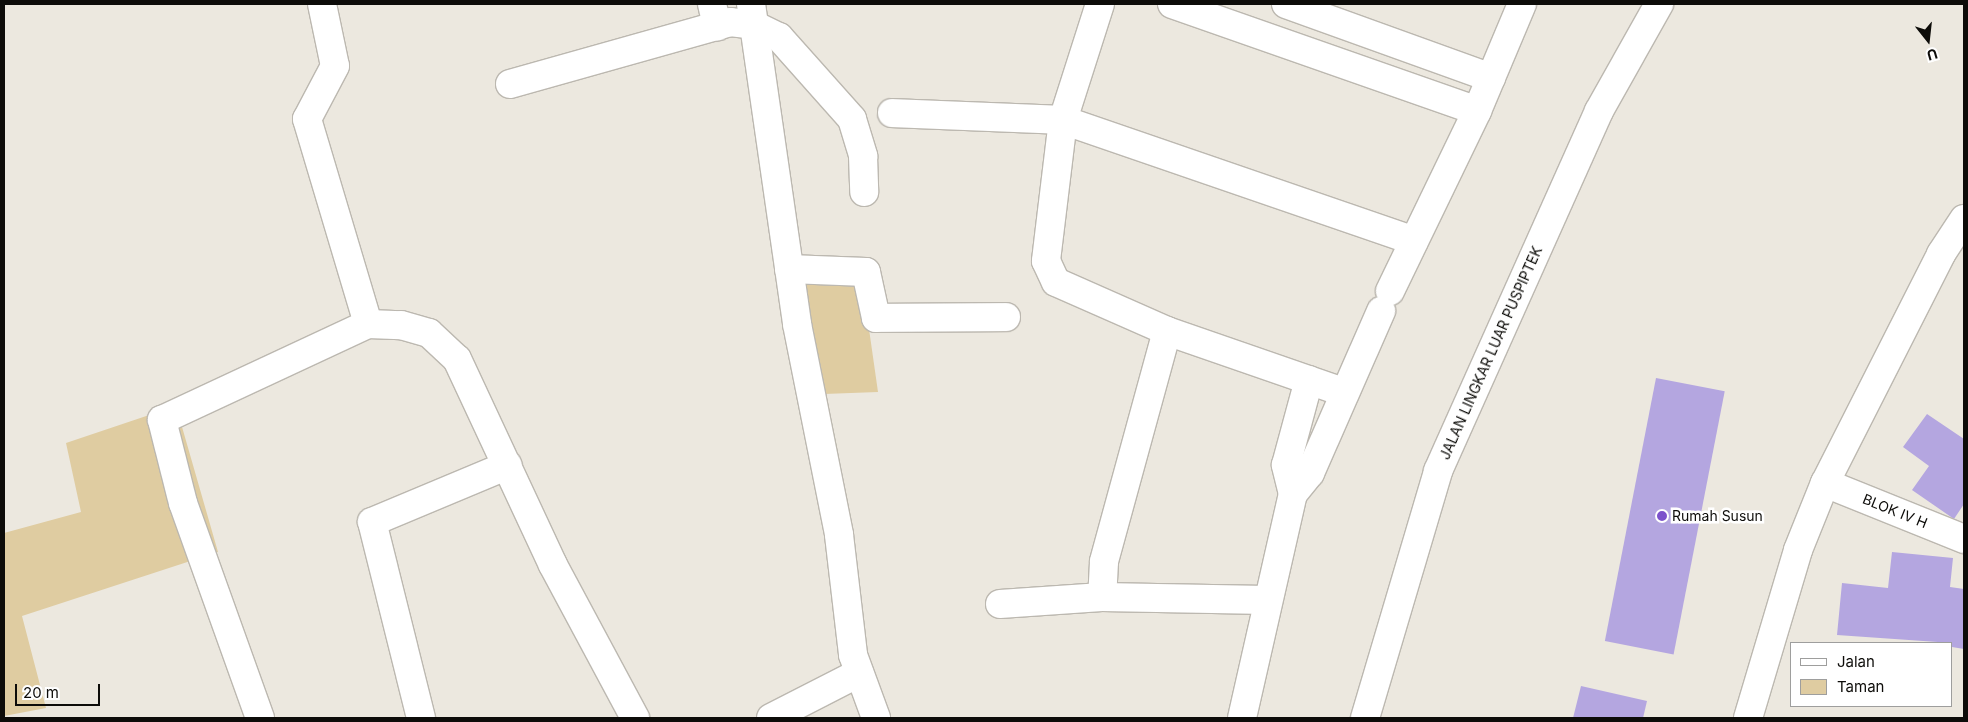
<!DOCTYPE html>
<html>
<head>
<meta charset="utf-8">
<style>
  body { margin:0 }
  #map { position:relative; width:1968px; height:722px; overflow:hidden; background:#ece8df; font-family:Inter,sans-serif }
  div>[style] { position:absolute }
  .green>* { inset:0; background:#dfcca1 }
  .building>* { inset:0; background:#b4a6e0; transform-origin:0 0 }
  .roads { filter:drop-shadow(1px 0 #bcb8b0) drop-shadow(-1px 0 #bcb8b0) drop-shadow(0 1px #bcb8b0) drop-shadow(0 -1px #bcb8b0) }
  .minor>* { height:28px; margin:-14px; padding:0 14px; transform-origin:14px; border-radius:14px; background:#fff }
  .major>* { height:28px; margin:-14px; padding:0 14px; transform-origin:14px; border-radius:14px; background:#fff }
  .dots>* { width:14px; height:14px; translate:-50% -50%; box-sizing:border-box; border:2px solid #fff; border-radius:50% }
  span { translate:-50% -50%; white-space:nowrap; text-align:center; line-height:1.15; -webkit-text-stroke:5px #fff; paint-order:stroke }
  .street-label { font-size:14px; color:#0d0c09 }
  .poi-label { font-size:14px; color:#0d0c09 }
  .left { translate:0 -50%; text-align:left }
  .frame { position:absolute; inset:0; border:5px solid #0d0c09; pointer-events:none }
  .legend { position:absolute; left:1790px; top:642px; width:162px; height:65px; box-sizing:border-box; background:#fff; border:1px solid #9e9e9d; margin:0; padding:6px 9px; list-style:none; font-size:15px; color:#0d0c09 }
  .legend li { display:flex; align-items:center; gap:10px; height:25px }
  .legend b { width:25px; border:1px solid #9e9e9d }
  .north { position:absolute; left:1903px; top:15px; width:50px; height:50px; -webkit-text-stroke:4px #fff; paint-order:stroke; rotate:164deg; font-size:14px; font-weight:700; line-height:20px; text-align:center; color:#0d0c09 }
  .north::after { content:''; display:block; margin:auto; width:18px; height:22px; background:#0d0c09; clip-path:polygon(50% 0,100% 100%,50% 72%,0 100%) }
  .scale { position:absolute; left:15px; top:684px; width:85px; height:22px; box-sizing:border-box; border:2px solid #0d0c09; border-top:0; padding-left:6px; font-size:15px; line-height:18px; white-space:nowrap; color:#0d0c09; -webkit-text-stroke:4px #fff; paint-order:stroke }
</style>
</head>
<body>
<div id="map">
  <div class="green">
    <i style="clip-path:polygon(802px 280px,862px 280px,878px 392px,824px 394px)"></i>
    <i style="clip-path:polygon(176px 406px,218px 552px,22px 616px,46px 708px,4px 716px,4px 533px,81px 512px,66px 443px)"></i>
  </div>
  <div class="building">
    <i style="left:1656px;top:378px;width:70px;height:268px;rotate:11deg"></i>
    <i style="clip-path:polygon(1927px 414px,1964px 439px,1964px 504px,1954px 519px,1912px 490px,1929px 466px,1903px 447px)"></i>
    <i style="clip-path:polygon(1892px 552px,1953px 558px,1950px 587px,1964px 589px,1964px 649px,1952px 647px,1952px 643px,1837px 635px,1842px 583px,1888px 588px)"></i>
    <i style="clip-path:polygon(1581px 686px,1647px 701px,1643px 718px,1573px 718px)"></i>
  </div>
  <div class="roads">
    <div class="minor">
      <i style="left:322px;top:4px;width:63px;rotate:78.2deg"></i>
      <i style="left:335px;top:66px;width:60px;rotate:117.8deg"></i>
      <i style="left:307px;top:119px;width:214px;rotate:73.4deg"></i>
      <i style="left:368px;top:324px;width:33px;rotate:2deg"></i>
      <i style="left:401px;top:325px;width:29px;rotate:16deg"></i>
      <i style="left:429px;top:333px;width:38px;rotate:43deg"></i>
      <i style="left:457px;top:359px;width:227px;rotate:65deg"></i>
      <i style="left:553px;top:565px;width:174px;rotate:61.8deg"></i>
      <i style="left:712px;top:4px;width:23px;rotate:77deg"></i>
      <i style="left:751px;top:4px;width:323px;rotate:81.8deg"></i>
      <i style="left:797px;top:324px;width:215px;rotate:78.7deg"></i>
      <i style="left:839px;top:535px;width:121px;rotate:83.3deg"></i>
      <i style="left:853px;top:655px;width:67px;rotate:69.9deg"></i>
      <i style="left:1100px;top:4px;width:122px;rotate:107.7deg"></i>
      <i style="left:1063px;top:120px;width:142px;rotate:96.9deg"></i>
      <i style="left:1046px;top:261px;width:23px;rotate:65deg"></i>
      <i style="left:1056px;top:282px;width:121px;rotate:23.8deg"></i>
      <i style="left:1167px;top:331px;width:186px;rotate:19.1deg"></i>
      <i style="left:1172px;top:4px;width:323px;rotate:19.3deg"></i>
      <i style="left:1286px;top:4px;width:218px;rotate:19.8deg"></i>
      <i style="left:510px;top:84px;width:229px;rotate:-15.7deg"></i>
      <i style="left:730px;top:22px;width:24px;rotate:7deg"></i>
      <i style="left:754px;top:25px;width:28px;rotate:26deg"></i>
      <i style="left:779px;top:37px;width:110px;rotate:48.3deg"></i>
      <i style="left:852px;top:119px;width:39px;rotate:73deg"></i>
      <i style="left:863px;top:156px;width:36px;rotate:88deg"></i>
      <i style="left:892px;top:113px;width:171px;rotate:2.3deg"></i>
      <i style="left:1063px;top:120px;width:371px;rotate:19deg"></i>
      <i style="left:789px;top:269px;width:77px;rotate:2.2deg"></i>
      <i style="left:866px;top:272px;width:47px;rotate:77.7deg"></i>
      <i style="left:876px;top:318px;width:130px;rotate:-0.4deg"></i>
      <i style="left:1390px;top:291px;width:200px;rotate:-64.2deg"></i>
      <i style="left:1477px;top:111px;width:116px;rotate:-67.2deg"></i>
      <i style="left:1167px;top:331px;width:239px;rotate:105.3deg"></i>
      <i style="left:1104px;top:562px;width:35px;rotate:93deg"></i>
      <i style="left:1102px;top:597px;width:165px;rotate:1deg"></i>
      <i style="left:1825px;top:483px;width:150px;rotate:21.9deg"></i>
      <i style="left:1293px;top:494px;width:30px;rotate:-104deg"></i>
      <i style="left:1286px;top:465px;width:88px;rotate:-74.9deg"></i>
      <i style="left:1000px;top:604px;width:102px;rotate:-3.9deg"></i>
      <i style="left:260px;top:718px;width:228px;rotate:-109.7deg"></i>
      <i style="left:183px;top:503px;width:86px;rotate:-104.2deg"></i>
      <i style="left:162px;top:420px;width:227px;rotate:-25deg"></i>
      <i style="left:421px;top:718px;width:202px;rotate:-104deg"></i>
      <i style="left:372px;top:522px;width:147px;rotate:-22.7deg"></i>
      <i style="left:771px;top:718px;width:99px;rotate:-27.1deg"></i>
      <i style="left:1242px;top:718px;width:230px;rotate:-77.2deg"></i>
      <i style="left:1293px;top:494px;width:27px;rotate:-51deg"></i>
      <i style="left:1310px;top:473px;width:177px;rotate:-66.3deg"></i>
      <i style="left:1748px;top:718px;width:175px;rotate:-73.4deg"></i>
      <i style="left:1798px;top:550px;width:72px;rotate:-68.1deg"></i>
      <i style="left:1825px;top:483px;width:257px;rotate:-63.1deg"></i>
      <i style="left:1941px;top:254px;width:42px;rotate:-56.7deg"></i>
    </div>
    <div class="major">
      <i style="left:1365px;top:718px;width:258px;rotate:-73.5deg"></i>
      <i style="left:1438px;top:471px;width:394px;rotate:-65.9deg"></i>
      <i style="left:1599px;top:111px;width:123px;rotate:-60.7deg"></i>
    </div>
  </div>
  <div class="dots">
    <i style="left:1662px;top:516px;background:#7c52cb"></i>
  </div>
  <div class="street-label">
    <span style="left:1491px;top:353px;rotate:-66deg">JALAN LINGKAR LUAR PUSPIPTEK</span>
    <span style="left:1895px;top:511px;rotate:22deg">BLOK IV H</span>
  </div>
  <div class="poi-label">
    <span class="left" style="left:1672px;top:516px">Rumah Susun</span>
  </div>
  <div class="frame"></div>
  <ul class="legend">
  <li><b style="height:6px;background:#fff"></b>Jalan</li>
  <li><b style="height:14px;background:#dfcca1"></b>Taman</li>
  </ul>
  <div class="north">U</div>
  <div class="scale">20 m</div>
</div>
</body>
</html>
